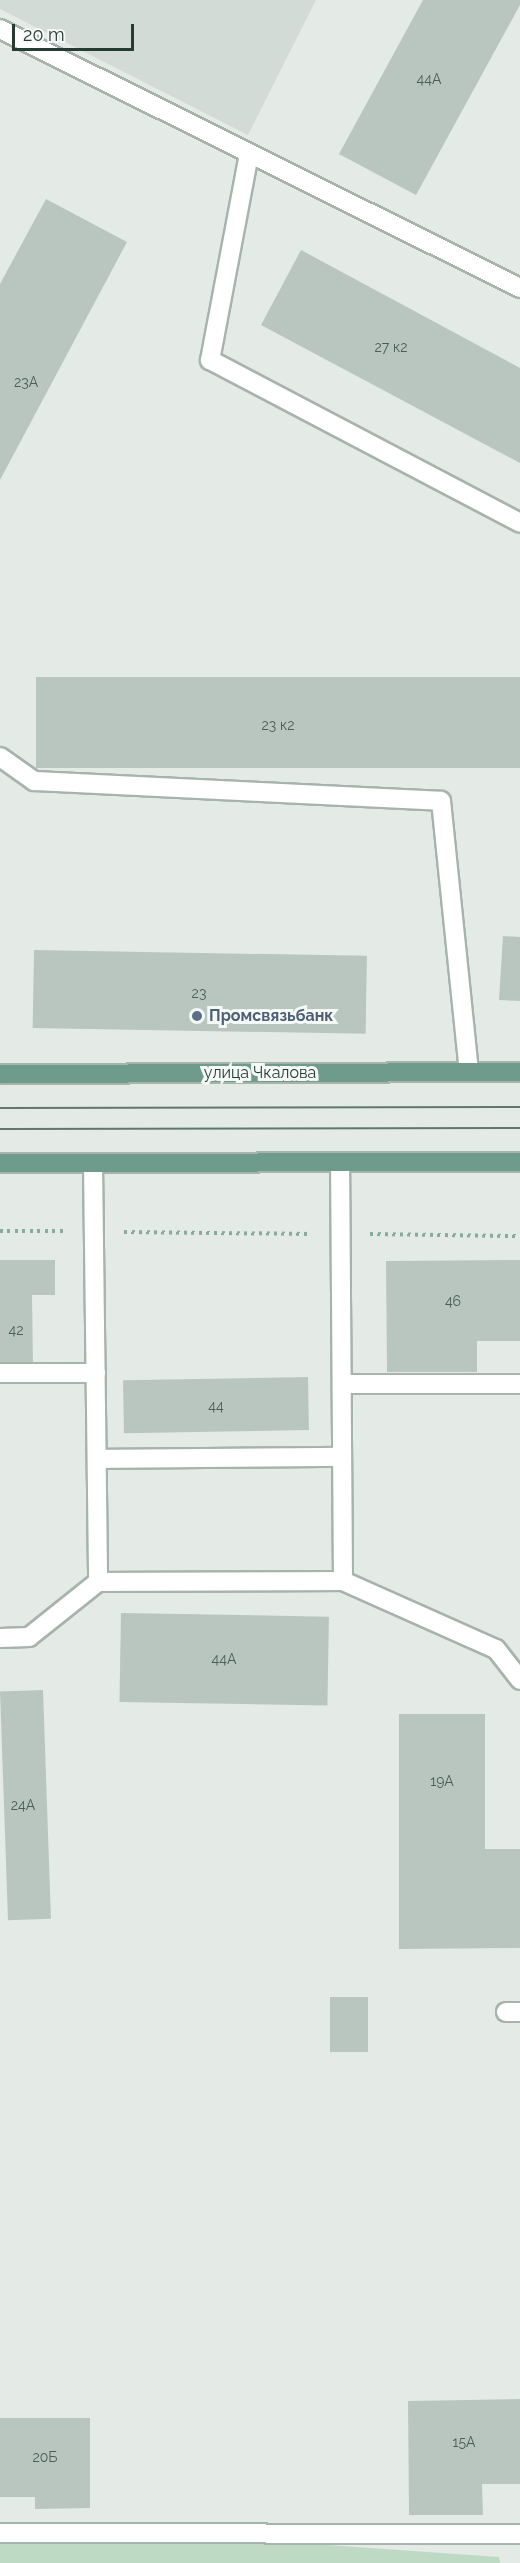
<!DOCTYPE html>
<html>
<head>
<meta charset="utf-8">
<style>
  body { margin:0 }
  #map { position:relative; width:520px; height:2563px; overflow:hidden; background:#e4ebe7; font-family:Raleway,sans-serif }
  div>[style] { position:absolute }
  .built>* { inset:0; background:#d2dbd6 }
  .green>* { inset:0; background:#bfdac4 }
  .building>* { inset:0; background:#b9c6c0; transform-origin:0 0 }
  .path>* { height:4px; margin-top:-2px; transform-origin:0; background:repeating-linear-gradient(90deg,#88ab9d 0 3px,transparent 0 7.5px) }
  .roads { filter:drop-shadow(2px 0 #a7b3ad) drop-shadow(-2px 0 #a7b3ad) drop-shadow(0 2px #a7b3ad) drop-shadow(0 -2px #a7b3ad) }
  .minor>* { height:18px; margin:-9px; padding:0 9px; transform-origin:9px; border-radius:9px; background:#fff }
  .major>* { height:18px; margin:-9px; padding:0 9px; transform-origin:9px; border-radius:9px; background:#6e9b8b }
  .tram>* { height:1.5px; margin:-0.75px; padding:0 0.75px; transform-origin:0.75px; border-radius:0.75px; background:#60766e }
  .dots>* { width:16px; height:16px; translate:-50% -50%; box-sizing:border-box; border:3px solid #f4f8f6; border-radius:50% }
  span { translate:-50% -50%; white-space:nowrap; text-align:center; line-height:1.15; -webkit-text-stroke:6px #f4f8f6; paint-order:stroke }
  .number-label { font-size:14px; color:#4a5e56 }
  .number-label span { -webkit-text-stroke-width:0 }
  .service-label { font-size:16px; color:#4e5e75; font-weight:700 }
  .left { translate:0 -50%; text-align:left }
  .street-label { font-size:16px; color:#253b33 }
  .scale { position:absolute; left:12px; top:24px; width:122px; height:27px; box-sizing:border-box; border:3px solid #253b33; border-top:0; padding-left:8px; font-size:18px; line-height:21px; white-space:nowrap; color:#253b33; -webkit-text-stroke:4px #f4f8f6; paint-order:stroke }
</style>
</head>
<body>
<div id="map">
  <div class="built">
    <i style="clip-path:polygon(0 0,316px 0,248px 135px,0 9px)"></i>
  </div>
  <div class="green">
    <i style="clip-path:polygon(0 2532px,171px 2534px,499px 2557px,500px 2563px,0 2563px)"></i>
  </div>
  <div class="building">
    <i style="clip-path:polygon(423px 0,520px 0,520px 5px,416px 195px,339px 154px)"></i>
    <i style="clip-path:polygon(46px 199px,127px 242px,0 480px,0 284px)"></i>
    <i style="clip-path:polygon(301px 250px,520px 368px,520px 463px,261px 325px)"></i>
    <i style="left:520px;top:677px;width:91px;height:484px;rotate:90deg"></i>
    <i style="clip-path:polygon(503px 936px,520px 937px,520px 1001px,499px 1000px)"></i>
    <i style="left:34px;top:950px;width:333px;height:78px;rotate:1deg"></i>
    <i style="clip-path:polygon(0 1260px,55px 1260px,55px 1295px,32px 1295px,33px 1365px,0 1366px)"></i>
    <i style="clip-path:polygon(520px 1260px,520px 1341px,477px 1341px,477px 1372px,387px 1372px,386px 1261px)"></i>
    <i style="left:308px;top:1377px;width:53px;height:185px;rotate:89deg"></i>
    <i style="left:121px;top:1613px;width:208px;height:89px;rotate:1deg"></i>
    <i style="left:43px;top:1690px;width:229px;height:43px;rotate:88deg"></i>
    <i style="clip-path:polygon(399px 1714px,485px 1714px,485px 1849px,520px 1849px,520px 1948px,399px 1949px)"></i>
    <i style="left:330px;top:1997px;width:38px;height:55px"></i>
    <i style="clip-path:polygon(520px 2399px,520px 2484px,482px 2484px,483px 2515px,409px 2515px,408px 2401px)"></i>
    <i style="clip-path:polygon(0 2418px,90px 2418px,90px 2508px,35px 2509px,35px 2497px,0 2497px)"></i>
  </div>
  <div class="path">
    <i style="left:0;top:1231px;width:65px"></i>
    <i style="left:124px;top:1232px;width:187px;rotate:0.6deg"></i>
    <i style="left:370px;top:1234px;width:150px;rotate:0.8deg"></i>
  </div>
  <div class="roads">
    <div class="minor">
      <i style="left:0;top:29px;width:581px;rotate:26.48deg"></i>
      <i style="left:249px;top:154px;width:210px;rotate:100.7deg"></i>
      <i style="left:210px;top:360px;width:350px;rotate:27.7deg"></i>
      <i style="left:0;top:757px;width:42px;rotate:35.2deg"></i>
      <i style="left:34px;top:781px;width:407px;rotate:2.8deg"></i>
      <i style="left:441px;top:801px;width:272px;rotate:84.1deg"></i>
      <i style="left:93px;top:1163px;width:419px;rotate:89.3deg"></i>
      <i style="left:98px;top:1582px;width:245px;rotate:-0.2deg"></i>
      <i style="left:343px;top:1581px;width:418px;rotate:-90.4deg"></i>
      <i style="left:0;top:1373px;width:96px"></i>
      <i style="left:342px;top:1384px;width:178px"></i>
      <i style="left:97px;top:1459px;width:245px;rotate:-0.5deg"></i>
      <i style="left:343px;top:1581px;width:167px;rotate:24deg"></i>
      <i style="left:496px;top:1649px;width:39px;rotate:52deg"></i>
      <i style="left:0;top:1638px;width:29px;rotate:-2deg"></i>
      <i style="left:29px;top:1637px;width:88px;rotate:-38.6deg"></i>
      <i style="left:506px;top:2012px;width:14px"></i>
      <i style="left:0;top:2533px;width:520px;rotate:0.11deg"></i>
    </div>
    <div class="major">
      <i style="left:0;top:1074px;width:520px;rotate:-0.22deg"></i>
      <i style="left:0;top:1163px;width:520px;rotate:-0.11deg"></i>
    </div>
  </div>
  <div class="tram">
    <i style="left:0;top:1108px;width:520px;rotate:-0.11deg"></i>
    <i style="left:0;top:1129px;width:520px;rotate:-0.11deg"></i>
  </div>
  <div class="dots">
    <i style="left:197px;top:1016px;background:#5c6f8a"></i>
  </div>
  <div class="number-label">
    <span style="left:429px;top:79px">44А</span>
    <span style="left:391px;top:347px">27 к2</span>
    <span style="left:26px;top:382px">23А</span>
    <span style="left:278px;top:725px">23 к2</span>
    <span style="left:199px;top:993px">23</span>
    <span style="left:453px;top:1301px">46</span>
    <span style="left:16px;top:1330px">42</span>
    <span style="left:216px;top:1406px">44</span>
    <span style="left:224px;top:1659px">44А</span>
    <span style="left:442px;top:1781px">19А</span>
    <span style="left:23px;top:1805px">24А</span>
    <span style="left:464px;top:2442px">15А</span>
    <span style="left:45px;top:2457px">20Б</span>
  </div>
  <div class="service-label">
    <span class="left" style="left:209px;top:1016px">Промсвязьбанк</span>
  </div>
  <div class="street-label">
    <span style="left:260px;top:1073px">улица Чкалова</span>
  </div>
  <div class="scale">20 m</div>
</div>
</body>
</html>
